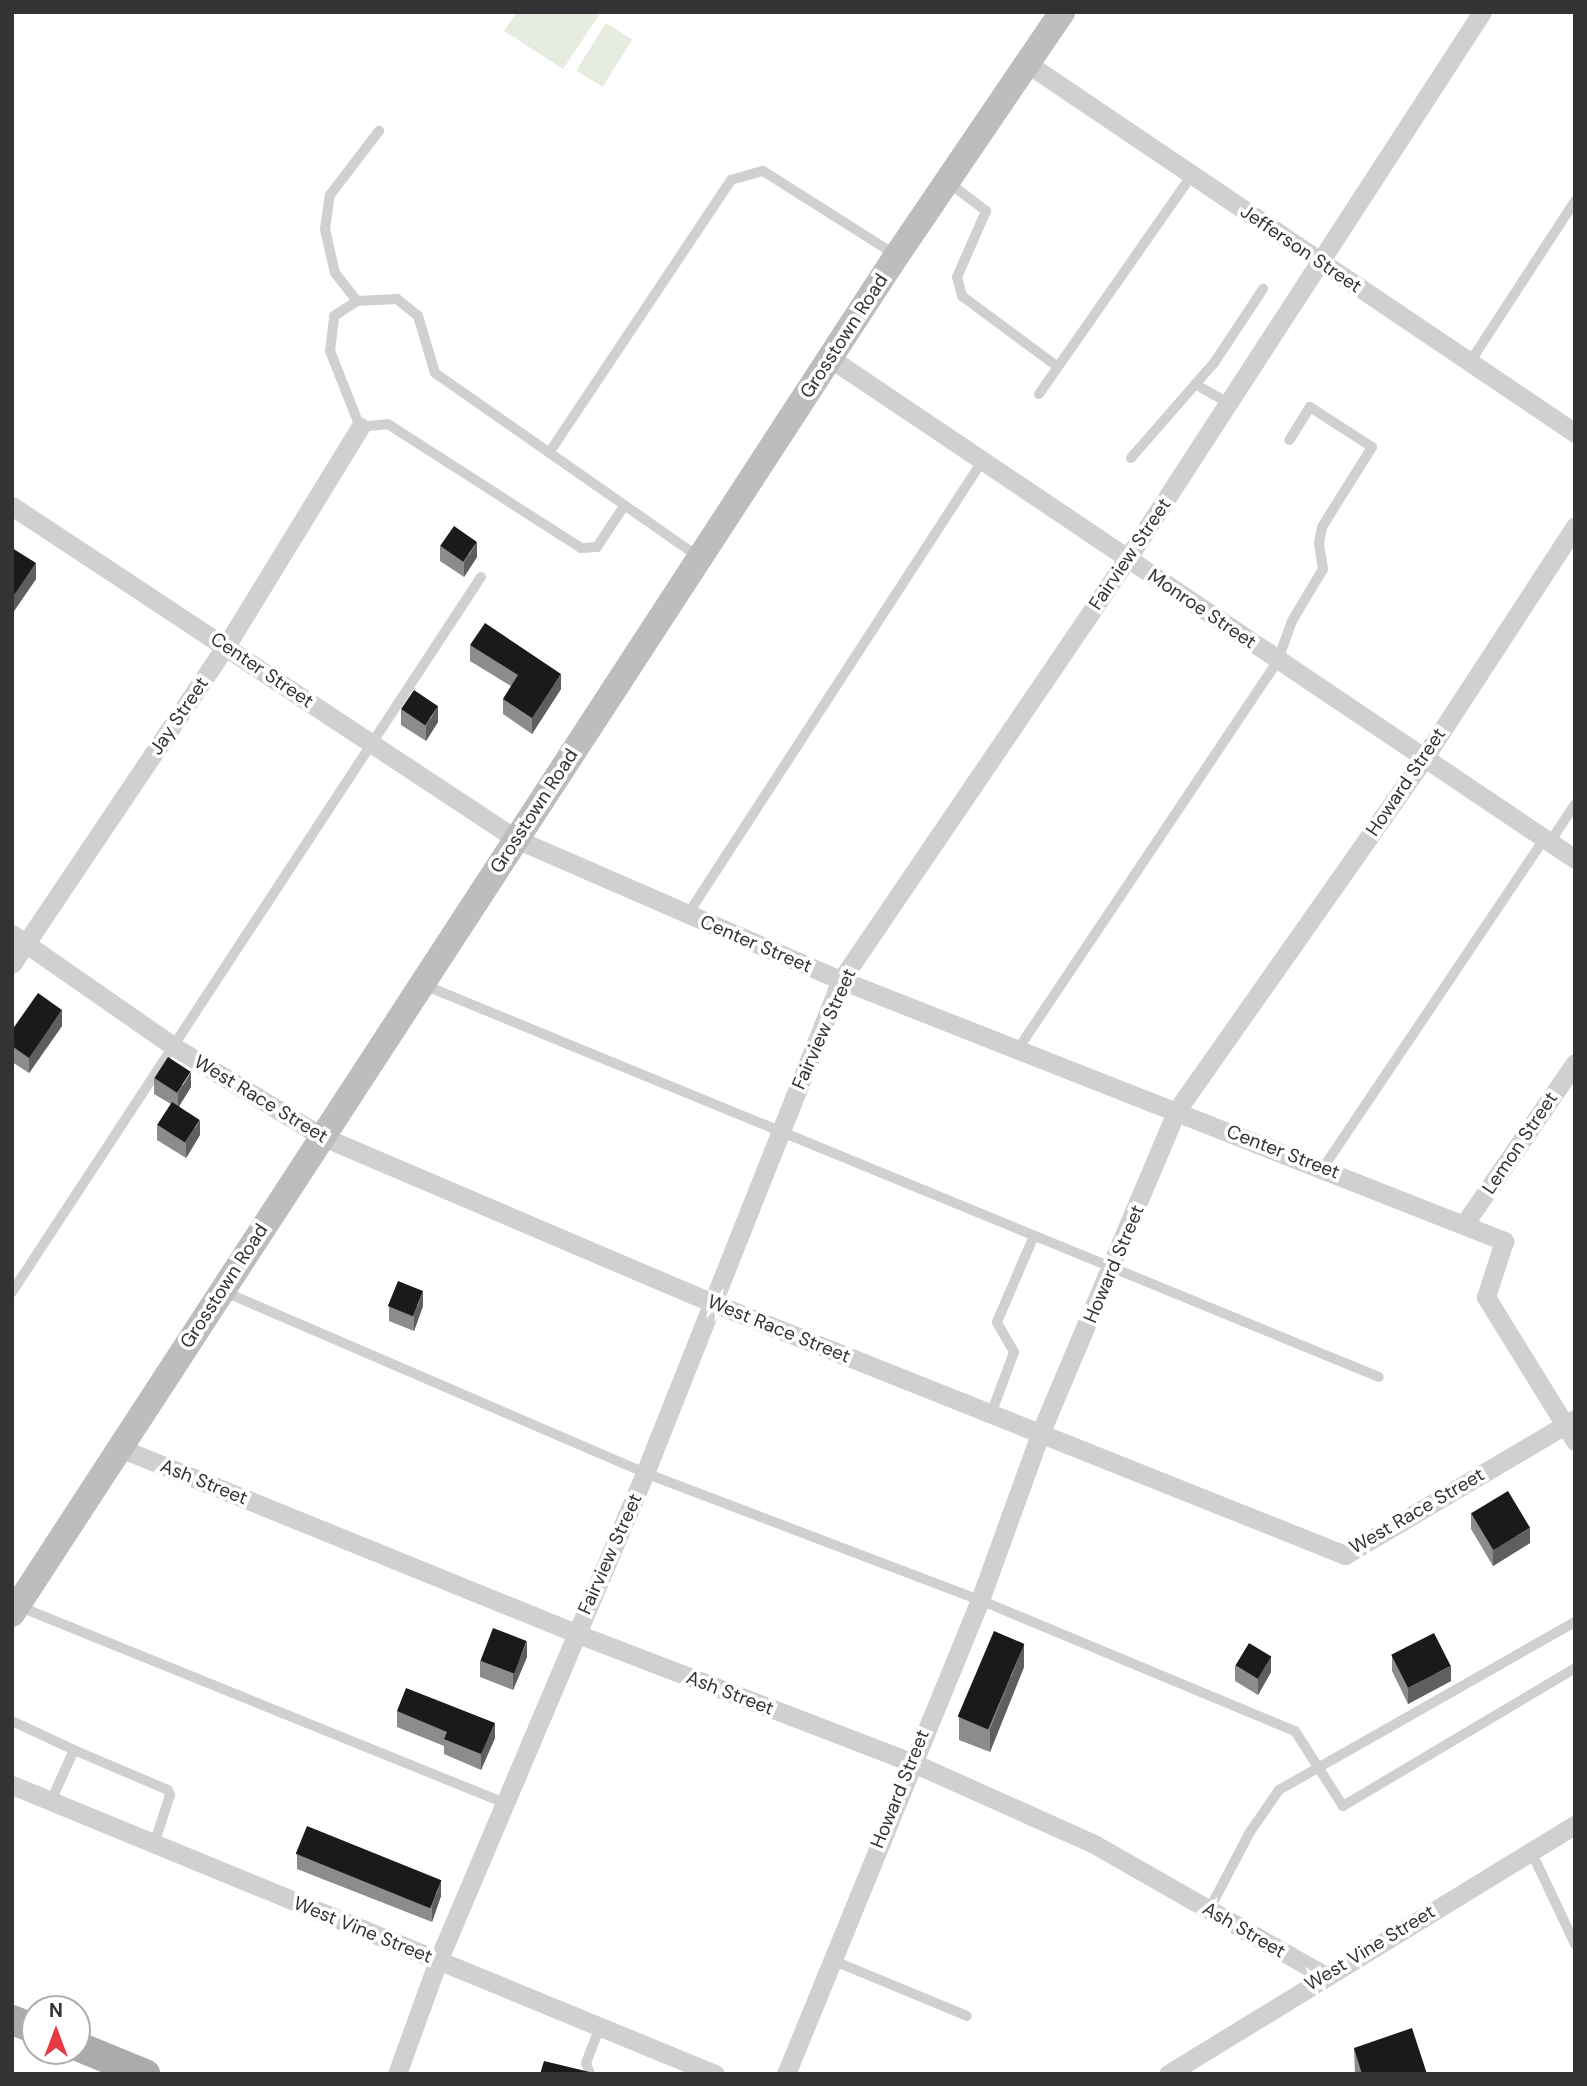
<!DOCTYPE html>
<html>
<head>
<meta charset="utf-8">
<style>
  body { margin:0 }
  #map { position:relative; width:1587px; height:2086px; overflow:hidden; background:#fff; font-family:"DM Sans",sans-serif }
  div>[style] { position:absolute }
  .green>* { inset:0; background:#e6ecdf; transform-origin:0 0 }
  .lane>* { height:10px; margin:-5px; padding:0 5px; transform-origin:5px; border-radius:5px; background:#d0d0d0 }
  .street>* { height:19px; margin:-9.5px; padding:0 9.5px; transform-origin:9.5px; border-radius:9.5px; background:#d0d0d0 }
  .secondary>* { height:26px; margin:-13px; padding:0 13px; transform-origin:13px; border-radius:13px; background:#bdbdbd }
  .primary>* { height:30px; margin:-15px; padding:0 15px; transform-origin:15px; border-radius:15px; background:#ababab }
  .wall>* { inset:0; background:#8c8c8c }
  .shaded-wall>* { inset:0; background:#5f5f5f }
  .building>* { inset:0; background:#1a1a1a; transform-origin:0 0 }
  span { translate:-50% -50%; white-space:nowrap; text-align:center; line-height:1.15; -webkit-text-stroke:7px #fff; paint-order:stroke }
  .street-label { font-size:19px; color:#333 }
  .frame { position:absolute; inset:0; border:14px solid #333; pointer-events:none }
  .north { position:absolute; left:21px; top:1995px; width:70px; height:70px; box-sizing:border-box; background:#fff; border:2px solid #adadad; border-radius:50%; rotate:0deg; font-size:19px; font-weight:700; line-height:28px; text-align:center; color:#333 }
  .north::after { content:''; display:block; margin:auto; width:24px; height:32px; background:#e63946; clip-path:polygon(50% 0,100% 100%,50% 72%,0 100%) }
</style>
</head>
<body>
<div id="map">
  <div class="green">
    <i style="clip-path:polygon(517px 12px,601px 12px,563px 69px,504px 31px)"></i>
    <i style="left:606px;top:23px;width:31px;height:56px;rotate:32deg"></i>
  </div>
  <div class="lane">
    <i style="left:948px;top:182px;width:48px;rotate:37.3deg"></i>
    <i style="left:986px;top:211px;width:72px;rotate:113.7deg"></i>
    <i style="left:957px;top:277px;width:20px;rotate:75deg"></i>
    <i style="left:962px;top:296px;width:119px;rotate:36.5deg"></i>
    <i style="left:357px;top:301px;width:36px;rotate:-128deg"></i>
    <i style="left:335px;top:273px;width:45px;rotate:-102.8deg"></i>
    <i style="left:325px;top:229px;width:34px;rotate:-82deg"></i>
    <i style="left:330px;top:195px;width:81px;rotate:-52.6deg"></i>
    <i style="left:1470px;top:362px;width:192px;rotate:-56.9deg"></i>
    <i style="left:1195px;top:384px;width:40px;rotate:29.7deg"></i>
    <i style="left:1039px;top:394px;width:267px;rotate:-55.1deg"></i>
    <i style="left:549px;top:453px;width:328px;rotate:-56.3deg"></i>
    <i style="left:731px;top:180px;width:33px;rotate:-16deg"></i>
    <i style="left:763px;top:171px;width:157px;rotate:32.3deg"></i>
    <i style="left:1131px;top:458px;width:126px;rotate:-48.9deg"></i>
    <i style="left:1214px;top:363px;width:89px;rotate:-56.5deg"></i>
    <i style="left:624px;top:506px;width:49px;rotate:123.4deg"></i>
    <i style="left:597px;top:547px;width:16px;rotate:176deg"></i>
    <i style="left:581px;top:548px;width:229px;rotate:-147.3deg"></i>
    <i style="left:388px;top:424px;width:28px;rotate:174deg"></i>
    <i style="left:360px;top:427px;width:82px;rotate:-111.5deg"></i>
    <i style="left:330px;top:351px;width:35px;rotate:-83deg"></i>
    <i style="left:334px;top:316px;width:27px;rotate:-33deg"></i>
    <i style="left:357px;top:301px;width:40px;rotate:-2.9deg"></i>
    <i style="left:397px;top:299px;width:27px;rotate:39deg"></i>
    <i style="left:418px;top:316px;width:59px;rotate:73.4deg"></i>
    <i style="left:435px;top:373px;width:322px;rotate:34.9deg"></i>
    <i style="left:1550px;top:842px;width:45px;rotate:-56.7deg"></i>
    <i style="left:688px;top:914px;width:538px;rotate:-56.99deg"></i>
    <i style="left:424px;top:985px;width:1032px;rotate:22.32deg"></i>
    <i style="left:1018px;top:1049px;width:468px;rotate:-56.2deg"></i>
    <i style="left:1278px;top:660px;width:41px;rotate:-70.3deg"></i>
    <i style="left:1292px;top:621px;width:61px;rotate:-59.2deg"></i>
    <i style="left:1323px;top:569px;width:26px;rotate:-99deg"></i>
    <i style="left:1319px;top:543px;width:16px;rotate:-79deg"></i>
    <i style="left:1322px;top:527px;width:94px;rotate:-58deg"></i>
    <i style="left:1372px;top:447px;width:74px;rotate:-147.2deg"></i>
    <i style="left:1310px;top:407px;width:39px;rotate:122deg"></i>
    <i style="left:1323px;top:1168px;width:396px;rotate:-56.1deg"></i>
    <i style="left:12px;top:1292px;width:855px;rotate:-56.74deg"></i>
    <i style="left:225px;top:1292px;width:457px;rotate:23.3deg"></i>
    <i style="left:645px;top:1473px;width:358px;rotate:20.8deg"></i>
    <i style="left:980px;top:1600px;width:341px;rotate:22.6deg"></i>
    <i style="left:1295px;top:1731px;width:89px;rotate:57.4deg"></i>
    <i style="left:1343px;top:1806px;width:270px;rotate:-30.7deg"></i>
    <i style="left:991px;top:1414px;width:66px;rotate:-69.6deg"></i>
    <i style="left:1014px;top:1352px;width:34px;rotate:-120deg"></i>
    <i style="left:997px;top:1322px;width:91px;rotate:-66.8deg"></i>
    <i style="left:18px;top:1606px;width:528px;rotate:22.04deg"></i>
    <i style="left:12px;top:1721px;width:68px;rotate:25.1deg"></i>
    <i style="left:74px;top:1750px;width:56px;rotate:114.3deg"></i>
    <i style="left:74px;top:1750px;width:102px;rotate:23.1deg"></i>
    <i style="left:168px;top:1790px;width:5px;rotate:68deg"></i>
    <i style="left:170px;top:1795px;width:52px;rotate:108.1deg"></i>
    <i style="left:1531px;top:1851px;width:103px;rotate:64.7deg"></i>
    <i style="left:1209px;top:1910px;width:88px;rotate:-62.3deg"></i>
    <i style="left:1250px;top:1832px;width:51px;rotate:-55.4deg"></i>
    <i style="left:1279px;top:1790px;width:340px;rotate:-29.6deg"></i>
    <i style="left:832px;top:1960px;width:146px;rotate:22.5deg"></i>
    <i style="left:590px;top:2074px;width:12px;rotate:-110deg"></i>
    <i style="left:586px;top:2063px;width:39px;rotate:-69deg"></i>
  </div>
  <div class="street">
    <i style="left:1028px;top:64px;width:660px;rotate:34deg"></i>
    <i style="left:830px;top:358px;width:898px;rotate:33.92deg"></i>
    <i style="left:12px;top:506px;width:604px;rotate:33.45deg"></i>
    <i style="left:516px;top:839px;width:354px;rotate:23.5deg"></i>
    <i style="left:841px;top:980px;width:713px;rotate:21.49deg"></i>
    <i style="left:1504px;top:1241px;width:59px;rotate:107.8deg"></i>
    <i style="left:1486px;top:1297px;width:169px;rotate:58.3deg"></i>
    <i style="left:12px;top:934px;width:196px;rotate:34.8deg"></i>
    <i style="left:173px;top:1046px;width:173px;rotate:31.3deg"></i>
    <i style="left:321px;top:1136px;width:424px;rotate:23.1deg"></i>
    <i style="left:711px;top:1302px;width:683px;rotate:21.75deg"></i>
    <i style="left:1345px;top:1555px;width:267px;rotate:-30.6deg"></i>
    <i style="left:12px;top:964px;width:383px;rotate:-56.1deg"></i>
    <i style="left:226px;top:646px;width:257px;rotate:-58.5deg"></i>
    <i style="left:1465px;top:1223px;width:194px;rotate:-55.5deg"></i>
    <i style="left:120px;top:1448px;width:491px;rotate:22.1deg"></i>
    <i style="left:575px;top:1633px;width:360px;rotate:21deg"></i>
    <i style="left:911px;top:1762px;width:201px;rotate:24.1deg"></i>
    <i style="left:1094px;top:1844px;width:265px;rotate:29.7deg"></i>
    <i style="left:12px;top:1785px;width:760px;rotate:22.35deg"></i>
    <i style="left:397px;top:2074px;width:120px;rotate:-70.1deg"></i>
    <i style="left:438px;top:1961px;width:530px;rotate:-67.01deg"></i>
    <i style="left:645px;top:1473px;width:531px;rotate:-68.32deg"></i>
    <i style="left:841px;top:980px;width:509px;rotate:-55.81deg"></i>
    <i style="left:1127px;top:559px;width:652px;rotate:-57.02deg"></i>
    <i style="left:786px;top:2074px;width:512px;rotate:-67.74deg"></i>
    <i style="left:980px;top:1600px;width:177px;rotate:-70.1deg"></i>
    <i style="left:1040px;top:1434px;width:352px;rotate:-67.1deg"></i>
    <i style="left:1177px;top:1110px;width:430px;rotate:-54.9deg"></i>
    <i style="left:1424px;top:758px;width:277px;rotate:-56.9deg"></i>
    <i style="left:1168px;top:2074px;width:477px;rotate:-31.5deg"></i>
  </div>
  <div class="secondary">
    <i style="left:12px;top:1614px;width:1622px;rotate:-56.93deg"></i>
    <i style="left:897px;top:255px;width:294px;rotate:-55.8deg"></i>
  </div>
  <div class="primary">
    <i style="left:12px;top:2020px;width:25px;rotate:21deg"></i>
    <i style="left:77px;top:2046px;width:74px;rotate:22.4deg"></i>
  </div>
  <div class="wall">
    <i style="clip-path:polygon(440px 546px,477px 557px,464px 577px,440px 561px)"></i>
    <i style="clip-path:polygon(12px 548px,36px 579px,14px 611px,12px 609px)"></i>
    <i style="clip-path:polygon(470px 645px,561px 689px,532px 734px,503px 714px,503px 699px,511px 686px,470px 661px)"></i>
    <i style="clip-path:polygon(401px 709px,438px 722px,426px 741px,401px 725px)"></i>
    <i style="clip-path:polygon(62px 1026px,29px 1073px,12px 1062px,12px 1030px)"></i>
    <i style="clip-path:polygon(154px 1078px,191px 1087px,179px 1106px,200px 1135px,186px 1158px,157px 1140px,157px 1125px,171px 1104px,154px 1094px)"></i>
    <i style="clip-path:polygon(389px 1306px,423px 1306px,414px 1331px,389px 1321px)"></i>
    <i style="clip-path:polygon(1471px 1513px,1530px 1543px,1493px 1566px,1471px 1529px)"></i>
    <i style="clip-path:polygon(1392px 1656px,1451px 1681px,1408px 1704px,1392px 1671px)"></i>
    <i style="clip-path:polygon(527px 1657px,513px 1690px,480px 1677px,480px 1661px)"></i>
    <i style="clip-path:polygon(1235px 1665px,1271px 1672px,1258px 1695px,1235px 1681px)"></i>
    <i style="clip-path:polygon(1024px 1667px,990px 1752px,959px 1740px,959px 1717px)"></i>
    <i style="clip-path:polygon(397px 1711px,495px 1738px,481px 1770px,444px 1754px,444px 1746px,397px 1727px)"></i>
    <i style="clip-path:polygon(297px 1854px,441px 1896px,432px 1922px,297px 1869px)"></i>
    <i style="clip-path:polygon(1354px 2048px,1427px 2074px,1355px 2074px)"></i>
  </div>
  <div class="shaded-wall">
    <i style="clip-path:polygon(477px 542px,477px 557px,464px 577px,464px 562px)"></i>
    <i style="clip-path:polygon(36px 563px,36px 579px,14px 611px,14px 595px)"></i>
    <i style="clip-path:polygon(561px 674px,561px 689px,532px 734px,532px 718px)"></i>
    <i style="clip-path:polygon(438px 706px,438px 722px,426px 741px,426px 726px)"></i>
    <i style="clip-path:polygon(62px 1010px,62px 1026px,29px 1073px,29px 1058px)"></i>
    <i style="clip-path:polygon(191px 1072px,191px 1087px,178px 1108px,178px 1093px)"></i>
    <i style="clip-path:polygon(200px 1120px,200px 1135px,186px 1158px,186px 1142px)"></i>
    <i style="clip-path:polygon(423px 1291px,423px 1306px,414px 1331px,414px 1315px)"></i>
    <i style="clip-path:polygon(1530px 1528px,1530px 1543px,1493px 1566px,1493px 1550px)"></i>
    <i style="clip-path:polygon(527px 1641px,527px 1657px,513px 1690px,513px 1675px)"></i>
    <i style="clip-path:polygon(1024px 1644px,1024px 1667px,990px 1752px,990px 1729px)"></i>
    <i style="clip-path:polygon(1271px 1656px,1271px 1672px,1258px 1695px,1258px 1679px)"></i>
    <i style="clip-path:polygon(1451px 1666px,1451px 1681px,1408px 1704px,1408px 1688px)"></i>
    <i style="clip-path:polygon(495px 1723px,495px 1738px,481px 1770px,481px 1754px)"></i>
    <i style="clip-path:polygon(441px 1881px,441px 1896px,432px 1922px,432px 1906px)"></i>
  </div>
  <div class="building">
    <i style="left:454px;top:526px;width:28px;height:24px;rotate:35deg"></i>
    <i style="clip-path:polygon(12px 548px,36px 563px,14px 595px,12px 594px)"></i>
    <i style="clip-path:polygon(485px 623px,561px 674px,532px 718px,503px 699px,518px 675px,470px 645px)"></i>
    <i style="left:414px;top:690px;width:29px;height:23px;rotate:34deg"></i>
    <i style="clip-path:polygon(38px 993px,62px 1010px,29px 1058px,12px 1046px,12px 1030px)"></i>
    <i style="left:168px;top:1057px;width:27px;height:25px;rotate:33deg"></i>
    <i style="left:172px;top:1102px;width:33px;height:27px;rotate:33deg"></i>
    <i style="left:398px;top:1281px;width:27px;height:27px;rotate:22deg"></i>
    <i style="left:1508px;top:1491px;width:43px;height:43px;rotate:59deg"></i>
    <i style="left:493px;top:1628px;width:36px;height:35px;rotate:21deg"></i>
    <i style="left:994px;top:1631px;width:33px;height:93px;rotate:23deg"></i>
    <i style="left:1434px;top:1633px;width:37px;height:48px;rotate:63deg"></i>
    <i style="left:1249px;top:1643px;width:26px;height:26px;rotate:31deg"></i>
    <i style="clip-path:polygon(406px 1688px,495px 1723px,481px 1754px,444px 1739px,447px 1732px,397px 1711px)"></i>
    <i style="left:307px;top:1826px;width:145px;height:30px;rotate:22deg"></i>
    <i style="clip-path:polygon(1412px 2028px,1427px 2074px,1362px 2074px,1354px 2048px)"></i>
    <i style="clip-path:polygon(544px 2061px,598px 2074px,540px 2074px)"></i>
  </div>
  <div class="street-label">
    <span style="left:1301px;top:249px;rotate:34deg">Jefferson Street</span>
    <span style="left:844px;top:336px;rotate:-57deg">Grosstown Road</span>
    <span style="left:1130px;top:554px;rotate:-56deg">Fairview Street</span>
    <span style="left:1202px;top:609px;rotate:34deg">Monroe Street</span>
    <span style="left:262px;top:670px;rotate:34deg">Center Street</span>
    <span style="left:179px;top:716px;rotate:-56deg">Jay Street</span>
    <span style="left:1406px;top:782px;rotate:-56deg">Howard Street</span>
    <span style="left:534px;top:811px;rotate:-57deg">Grosstown Road</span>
    <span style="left:756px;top:944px;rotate:23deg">Center Street</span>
    <span style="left:824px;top:1029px;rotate:-66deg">Fairview Street</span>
    <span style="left:261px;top:1099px;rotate:31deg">West Race Street</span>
    <span style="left:1520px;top:1143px;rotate:-56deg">Lemon Street</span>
    <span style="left:1283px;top:1152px;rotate:21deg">Center Street</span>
    <span style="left:1114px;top:1264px;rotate:-67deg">Howard Street</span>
    <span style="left:224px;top:1286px;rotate:-57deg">Grosstown Road</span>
    <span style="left:779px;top:1329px;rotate:22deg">West Race Street</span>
    <span style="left:204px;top:1482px;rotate:22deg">Ash Street</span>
    <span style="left:1417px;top:1511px;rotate:-30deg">West Race Street</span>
    <span style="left:610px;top:1554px;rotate:-66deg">Fairview Street</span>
    <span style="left:730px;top:1693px;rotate:21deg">Ash Street</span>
    <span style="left:900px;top:1789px;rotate:-68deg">Howard Street</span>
    <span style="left:363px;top:1930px;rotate:22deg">West Vine Street</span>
    <span style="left:1244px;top:1930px;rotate:30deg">Ash Street</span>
    <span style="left:1370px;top:1948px;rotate:-31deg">West Vine Street</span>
  </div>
  <div class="frame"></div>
  <div class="north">N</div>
</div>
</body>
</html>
